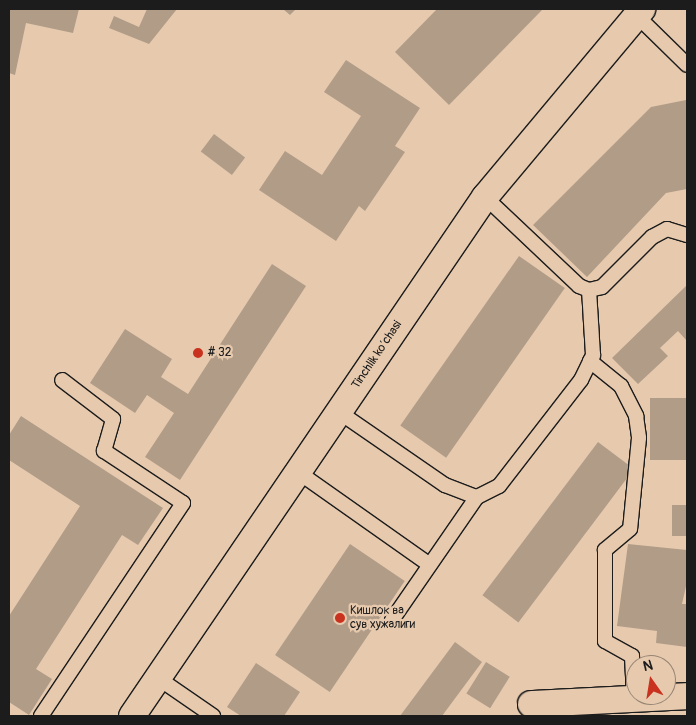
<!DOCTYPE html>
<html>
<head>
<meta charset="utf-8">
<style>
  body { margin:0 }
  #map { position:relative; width:696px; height:725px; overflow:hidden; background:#e7caae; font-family:Pangolin,sans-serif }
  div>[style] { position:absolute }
  .building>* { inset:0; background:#b19c88; transform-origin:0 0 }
  .roads { filter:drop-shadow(1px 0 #1c1c1c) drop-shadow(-1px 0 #1c1c1c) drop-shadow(0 1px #1c1c1c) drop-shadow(0 -1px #1c1c1c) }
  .service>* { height:14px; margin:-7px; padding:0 7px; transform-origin:7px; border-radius:7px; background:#e7caae }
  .minor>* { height:26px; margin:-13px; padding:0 13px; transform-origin:13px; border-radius:13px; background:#e7caae }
  .dots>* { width:14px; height:14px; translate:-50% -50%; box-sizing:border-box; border:2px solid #e7caae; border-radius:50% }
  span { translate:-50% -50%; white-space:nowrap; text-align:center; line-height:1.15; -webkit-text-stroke:4.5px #e7caae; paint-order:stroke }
  .poi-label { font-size:12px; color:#1c1c1c }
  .left { translate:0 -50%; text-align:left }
  .street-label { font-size:12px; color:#1c1c1c }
  .frame { position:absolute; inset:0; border:10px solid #1c1c1c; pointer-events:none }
  .north { position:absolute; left:626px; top:655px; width:50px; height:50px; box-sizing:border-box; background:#e7caae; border:1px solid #968474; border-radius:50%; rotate:347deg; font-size:14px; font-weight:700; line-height:20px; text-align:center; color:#1c1c1c }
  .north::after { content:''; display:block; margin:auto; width:18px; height:22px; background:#c8321e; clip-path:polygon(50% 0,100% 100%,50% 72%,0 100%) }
</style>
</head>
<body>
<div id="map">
  <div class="building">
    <i style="clip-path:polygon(9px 9px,79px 9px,73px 33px,26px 23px,15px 75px,9px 73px)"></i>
    <i style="clip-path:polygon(147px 9px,177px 9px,149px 44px,109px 28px,114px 16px,139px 27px)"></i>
    <i style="clip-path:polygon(283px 9px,296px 9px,290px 15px)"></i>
    <i style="clip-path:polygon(437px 9px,543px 9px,449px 105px,395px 52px)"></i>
    <i style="clip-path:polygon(346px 60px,420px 108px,395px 146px,405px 152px,365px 211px,359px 206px,336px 241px,259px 190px,285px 151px,322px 175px,361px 116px,324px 92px)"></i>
    <i style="clip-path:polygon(686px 100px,687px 189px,666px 193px,587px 277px,533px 225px,651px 107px)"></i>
    <i style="left:214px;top:134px;width:39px;height:22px;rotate:37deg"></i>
    <i style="left:519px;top:256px;width:56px;height:207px;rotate:35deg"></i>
    <i style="clip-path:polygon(272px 264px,306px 286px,180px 480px,145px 457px,174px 413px,147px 395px,135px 413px,90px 383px,125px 329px,172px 359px,161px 377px,188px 394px)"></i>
    <i style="clip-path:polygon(687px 285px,687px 341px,678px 331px,660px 348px,668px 356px,638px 384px,612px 358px)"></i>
    <i style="left:687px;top:398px;width:62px;height:37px;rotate:90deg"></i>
    <i style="clip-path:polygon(21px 416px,163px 508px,138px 545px,122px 535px,36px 669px,52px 679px,29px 715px,9px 702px,9px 616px,80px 506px,9px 460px,9px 435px)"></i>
    <i style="left:598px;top:442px;width:45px;height:192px;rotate:37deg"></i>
    <i style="left:672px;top:505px;width:15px;height:31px"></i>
    <i style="left:350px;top:544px;width:66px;height:134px;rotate:34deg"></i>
    <i style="clip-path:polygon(628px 544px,687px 550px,687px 582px,682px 604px,687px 604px,687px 647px,656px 643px,657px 631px,617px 626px)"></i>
    <i style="clip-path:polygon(455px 642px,482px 662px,442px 716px,400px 716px)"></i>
    <i style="left:486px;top:662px;width:28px;height:37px;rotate:32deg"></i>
    <i style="clip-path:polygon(256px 663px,300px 692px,284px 716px,241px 716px,227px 707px)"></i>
  </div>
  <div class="roads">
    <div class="service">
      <i style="left:636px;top:15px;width:71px;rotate:44.4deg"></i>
      <i style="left:485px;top:197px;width:129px;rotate:43.4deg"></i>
      <i style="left:579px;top:286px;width:11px;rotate:22deg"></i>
      <i style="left:589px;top:290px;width:13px;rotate:-13deg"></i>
      <i style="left:602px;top:287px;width:71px;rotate:-45deg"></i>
      <i style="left:652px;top:237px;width:17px;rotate:-28deg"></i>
      <i style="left:667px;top:229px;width:21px;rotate:17deg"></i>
      <i style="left:590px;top:361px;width:40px;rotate:39deg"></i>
      <i style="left:621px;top:386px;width:34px;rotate:63deg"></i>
      <i style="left:636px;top:416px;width:22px;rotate:82deg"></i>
      <i style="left:639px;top:438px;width:91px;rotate:95.6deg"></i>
      <i style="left:630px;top:529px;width:33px;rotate:140deg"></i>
      <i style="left:605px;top:550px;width:91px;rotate:90deg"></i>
      <i style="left:605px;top:641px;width:31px;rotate:29deg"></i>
      <i style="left:632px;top:656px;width:43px;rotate:87.3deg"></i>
      <i style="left:339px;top:412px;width:129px;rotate:34.6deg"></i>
      <i style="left:445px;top:485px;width:34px;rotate:21deg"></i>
      <i style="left:477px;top:497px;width:25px;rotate:-27deg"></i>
      <i style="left:499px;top:486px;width:134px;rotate:-52.3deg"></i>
      <i style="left:581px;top:380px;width:28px;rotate:-64deg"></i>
      <i style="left:593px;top:355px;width:65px;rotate:-93.5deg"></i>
      <i style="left:298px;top:472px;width:161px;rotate:35.2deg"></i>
      <i style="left:392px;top:620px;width:150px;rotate:-55.4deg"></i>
      <i style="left:158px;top:678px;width:67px;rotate:34.6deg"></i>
      <i style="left:41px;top:716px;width:256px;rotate:-56.3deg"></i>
      <i style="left:183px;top:503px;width:95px;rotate:-146.6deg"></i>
      <i style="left:104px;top:451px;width:33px;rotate:-74deg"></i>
      <i style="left:113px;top:419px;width:64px;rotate:-142.6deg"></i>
    </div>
    <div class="minor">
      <i style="left:531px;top:704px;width:156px;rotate:-2.9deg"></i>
      <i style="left:132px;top:716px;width:628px;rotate:-55.78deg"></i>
      <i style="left:485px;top:197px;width:245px;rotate:-50.1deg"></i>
    </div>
  </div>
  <div class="dots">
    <i style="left:198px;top:353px;background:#c8321e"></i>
    <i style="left:340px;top:618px;background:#c8321e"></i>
  </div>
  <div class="poi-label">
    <span class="left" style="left:208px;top:353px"># 32</span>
    <span class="left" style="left:350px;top:618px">Кишлок ва<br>сув хужалиги</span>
  </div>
  <div class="street-label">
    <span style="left:377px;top:355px;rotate:-56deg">Tinchlik kо‘chasi</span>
  </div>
  <div class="frame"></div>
  <div class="north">N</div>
</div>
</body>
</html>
